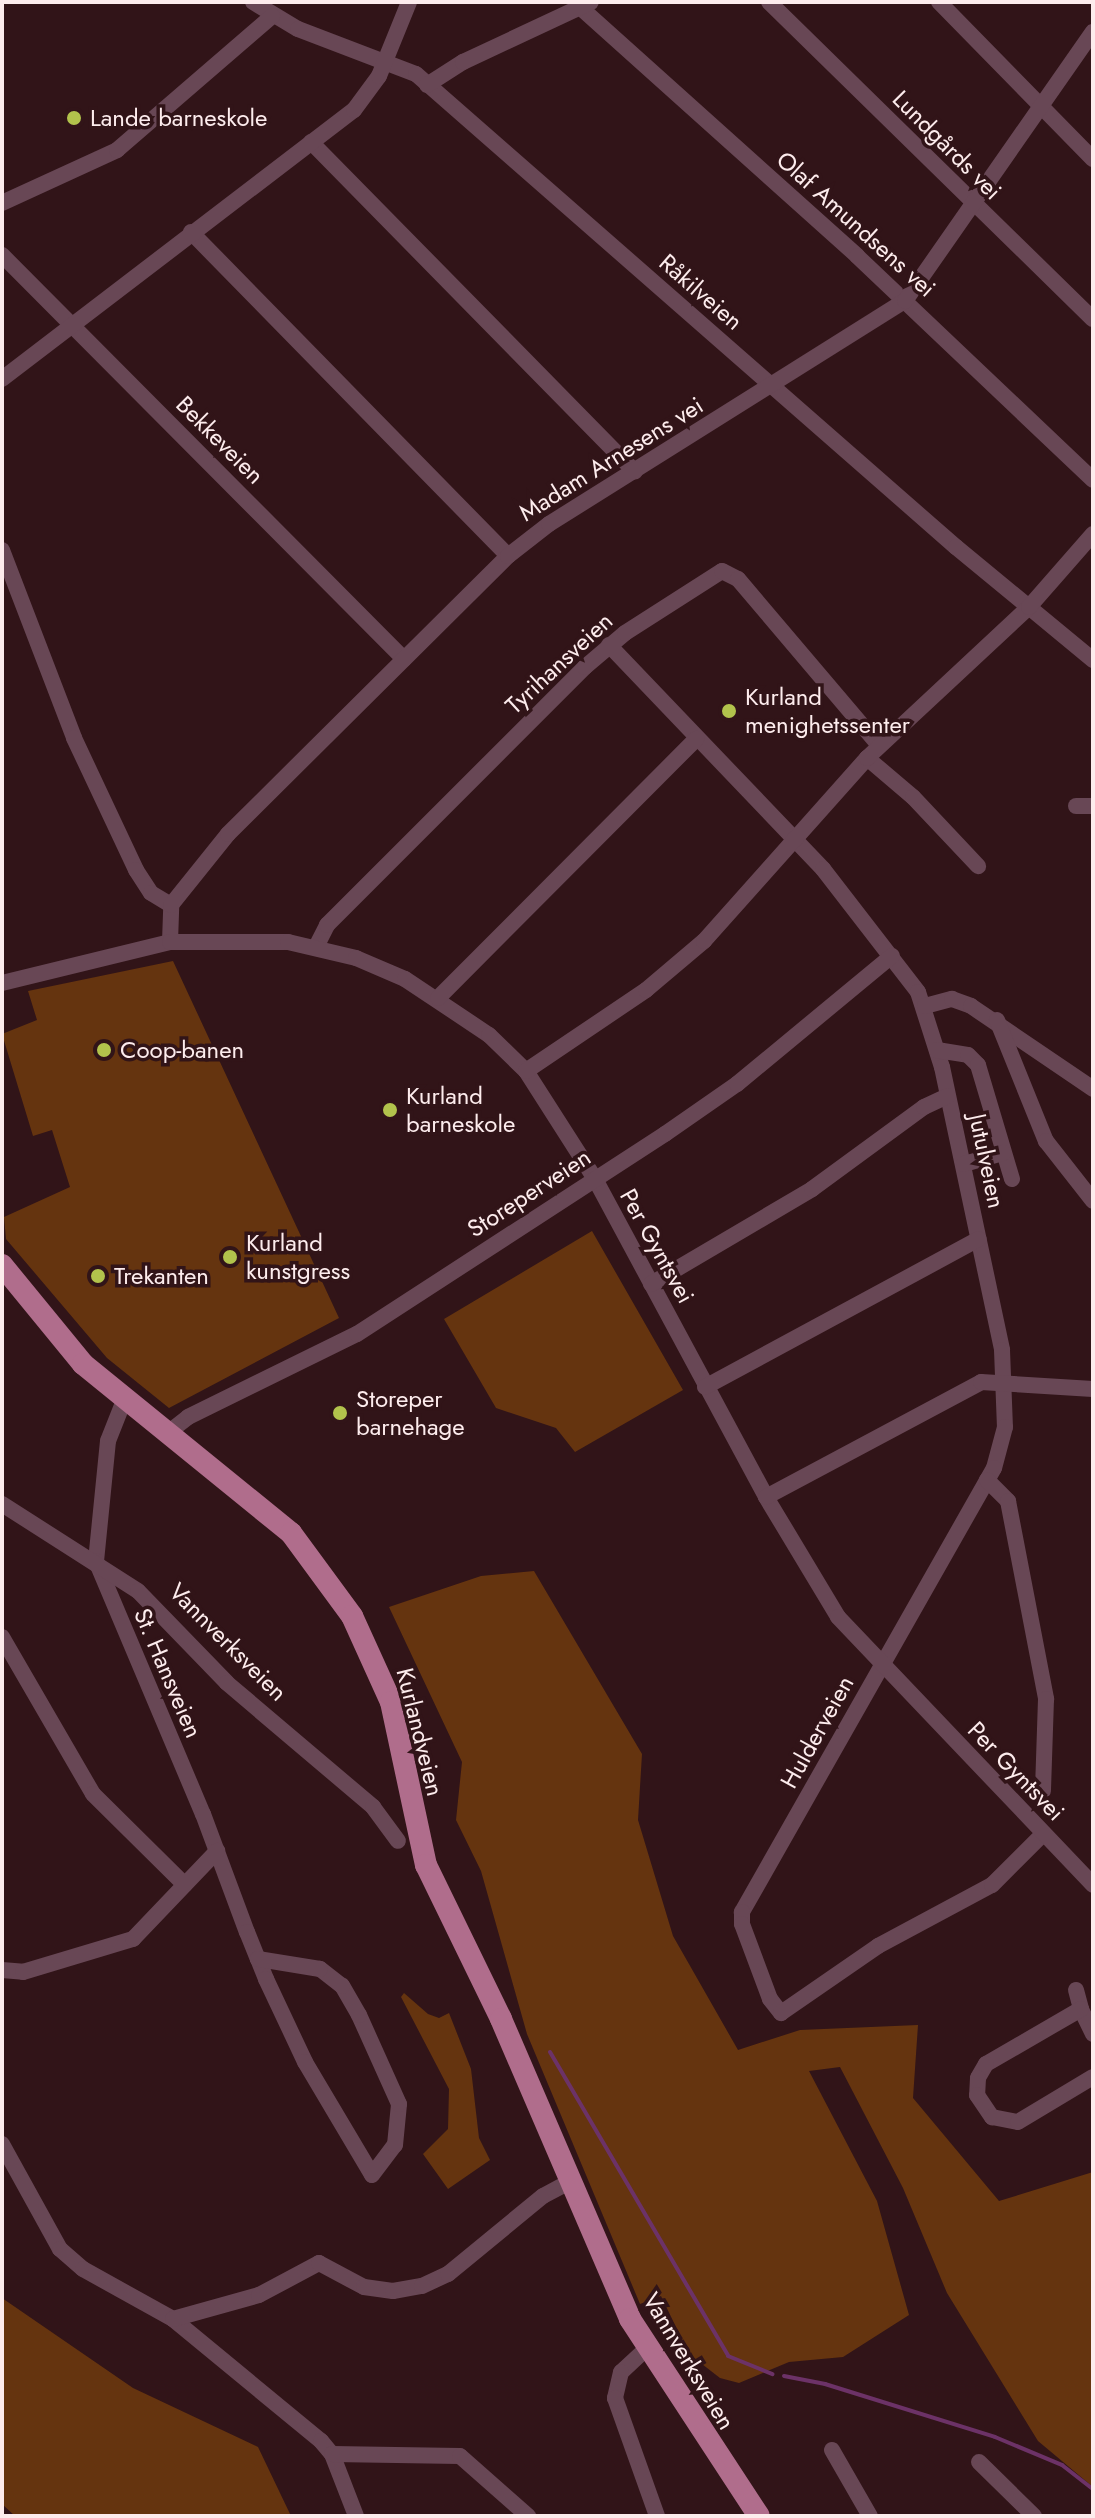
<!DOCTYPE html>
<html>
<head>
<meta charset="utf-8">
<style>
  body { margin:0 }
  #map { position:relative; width:1095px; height:2518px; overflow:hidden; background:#311418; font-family:Jost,sans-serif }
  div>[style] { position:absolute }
  .green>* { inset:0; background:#65340f }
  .stream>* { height:4px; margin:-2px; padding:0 2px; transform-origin:2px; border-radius:2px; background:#6c3267 }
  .minor>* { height:16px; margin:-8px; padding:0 8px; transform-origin:8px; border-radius:8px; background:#684755 }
  .major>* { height:22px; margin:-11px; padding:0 11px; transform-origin:11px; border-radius:11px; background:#b06d8c }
  .dots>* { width:22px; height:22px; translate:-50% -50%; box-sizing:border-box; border:4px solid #311418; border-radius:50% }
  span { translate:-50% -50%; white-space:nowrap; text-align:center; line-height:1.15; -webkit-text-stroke:7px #311418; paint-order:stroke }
  .poi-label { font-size:24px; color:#fdeced }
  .left { translate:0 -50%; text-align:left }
  .street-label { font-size:24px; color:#fdeced }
  .frame { position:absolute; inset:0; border:4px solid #fdeced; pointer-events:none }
</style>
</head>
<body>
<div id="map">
  <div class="green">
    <i style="clip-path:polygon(173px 961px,339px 1318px,169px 1408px,107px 1358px,6px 1239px,4px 1217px,70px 1187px,52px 1130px,33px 1136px,2px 1034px,37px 1020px,28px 991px)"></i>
    <i style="clip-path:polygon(592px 1231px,683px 1390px,575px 1452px,556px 1428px,496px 1408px,444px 1319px)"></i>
    <i style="clip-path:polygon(534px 1571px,642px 1754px,638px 1820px,673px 1936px,738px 2050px,800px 2030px,918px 2025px,913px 2098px,999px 2201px,1093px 2172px,1093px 2487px,1038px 2441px,947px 2293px,903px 2188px,840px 2067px,809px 2071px,877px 2201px,909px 2315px,843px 2357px,789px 2362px,739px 2383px,720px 2378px,689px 2354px,661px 2296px,640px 2304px,527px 2034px,481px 1871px,456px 1820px,462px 1762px,389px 1607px,481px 1576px)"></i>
    <i style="clip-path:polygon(404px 1993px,428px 2014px,439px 2018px,449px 2013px,471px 2069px,479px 2138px,490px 2160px,448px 2189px,423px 2154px,448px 2129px,449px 2089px,401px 1997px)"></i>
    <i style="clip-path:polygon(2px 2298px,133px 2388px,258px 2447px,291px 2516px,15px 2516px,2px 2504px)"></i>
  </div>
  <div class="stream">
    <i style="left:550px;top:2052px;width:352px;rotate:59.6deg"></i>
    <i style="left:728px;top:2356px;width:48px;rotate:22.2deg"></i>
    <i style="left:784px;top:2376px;width:42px;rotate:11deg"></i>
    <i style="left:825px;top:2384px;width:178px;rotate:17.3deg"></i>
    <i style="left:995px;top:2437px;width:73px;rotate:22.7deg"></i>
    <i style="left:1062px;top:2465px;width:39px;rotate:38deg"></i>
  </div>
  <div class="minor">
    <i style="left:253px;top:2px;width:52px;rotate:31deg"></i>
    <i style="left:298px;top:29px;width:126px;rotate:20.9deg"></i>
    <i style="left:416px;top:74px;width:718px;rotate:41.22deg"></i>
    <i style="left:956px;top:547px;width:178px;rotate:39.5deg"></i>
    <i style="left:769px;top:2px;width:453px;rotate:44.4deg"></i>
    <i style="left:939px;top:2px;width:220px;rotate:45.6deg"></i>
    <i style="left:581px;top:8px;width:371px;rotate:41.9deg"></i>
    <i style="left:857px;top:256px;width:325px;rotate:43.5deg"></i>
    <i style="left:427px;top:85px;width:43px;rotate:-32.6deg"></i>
    <i style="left:463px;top:62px;width:141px;rotate:-25.1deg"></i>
    <i style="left:311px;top:142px;width:462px;rotate:45.5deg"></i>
    <i style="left:2px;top:203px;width:127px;rotate:-24.7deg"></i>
    <i style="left:117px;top:150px;width:205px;rotate:-40.8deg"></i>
    <i style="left:191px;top:232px;width:453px;rotate:45.6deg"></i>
    <i style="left:2px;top:255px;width:570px;rotate:45.14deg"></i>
    <i style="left:2px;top:379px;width:443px;rotate:-37.4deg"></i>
    <i style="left:354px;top:110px;width:42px;rotate:-53.7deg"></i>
    <i style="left:379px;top:76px;width:80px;rotate:-67.9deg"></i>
    <i style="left:2px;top:550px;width:201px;rotate:69deg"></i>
    <i style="left:74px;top:738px;width:146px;rotate:64.8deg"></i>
    <i style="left:136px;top:870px;width:27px;rotate:57deg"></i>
    <i style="left:151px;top:893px;width:23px;rotate:31deg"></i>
    <i style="left:609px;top:645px;width:310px;rotate:46.3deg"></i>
    <i style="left:823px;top:869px;width:155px;rotate:52.3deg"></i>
    <i style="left:918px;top:992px;width:79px;rotate:72.3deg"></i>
    <i style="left:942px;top:1067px;width:289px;rotate:78deg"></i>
    <i style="left:1002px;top:1350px;width:77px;rotate:87.8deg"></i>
    <i style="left:1005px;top:1427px;width:42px;rotate:105deg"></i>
    <i style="left:994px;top:1468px;width:511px;rotate:119.58deg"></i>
    <i style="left:742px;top:1912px;width:12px;rotate:90deg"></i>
    <i style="left:742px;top:1924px;width:80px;rotate:69.5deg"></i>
    <i style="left:770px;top:1999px;width:18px;rotate:52deg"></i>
    <i style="left:781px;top:2013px;width:118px;rotate:-34.6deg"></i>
    <i style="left:878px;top:1946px;width:129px;rotate:-28.2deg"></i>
    <i style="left:992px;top:1885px;width:72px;rotate:-45deg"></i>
    <i style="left:867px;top:758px;width:60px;rotate:40.3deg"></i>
    <i style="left:913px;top:797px;width:95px;rotate:46.7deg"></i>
    <i style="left:1076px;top:806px;width:17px"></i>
    <i style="left:170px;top:942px;width:37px;rotate:-88deg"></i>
    <i style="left:171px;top:905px;width:91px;rotate:-51.2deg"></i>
    <i style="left:228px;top:834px;width:395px;rotate:-44.8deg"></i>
    <i style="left:508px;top:556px;width:52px;rotate:-38deg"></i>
    <i style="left:549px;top:524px;width:420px;rotate:-32.1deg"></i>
    <i style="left:905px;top:301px;width:328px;rotate:-55.1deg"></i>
    <i style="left:316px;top:947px;width:25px;rotate:-63deg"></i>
    <i style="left:327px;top:925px;width:365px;rotate:-45deg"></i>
    <i style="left:585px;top:667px;width:52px;rotate:-40.4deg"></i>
    <i style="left:625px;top:633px;width:115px;rotate:-32.6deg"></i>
    <i style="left:722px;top:571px;width:18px;rotate:27deg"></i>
    <i style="left:738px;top:579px;width:218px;rotate:49.7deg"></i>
    <i style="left:2px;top:983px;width:173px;rotate:-13.7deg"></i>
    <i style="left:170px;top:942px;width:118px"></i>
    <i style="left:288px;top:942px;width:70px;rotate:13.2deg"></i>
    <i style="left:356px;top:958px;width:53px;rotate:23.2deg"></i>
    <i style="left:405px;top:979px;width:101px;rotate:33.7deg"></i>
    <i style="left:489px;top:1035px;width:52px;rotate:44.2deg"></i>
    <i style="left:526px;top:1071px;width:128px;rotate:57.4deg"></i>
    <i style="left:595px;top:1179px;width:361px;rotate:61.7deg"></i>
    <i style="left:766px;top:1497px;width:140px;rotate:59deg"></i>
    <i style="left:838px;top:1617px;width:370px;rotate:46.4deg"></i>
    <i style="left:438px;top:998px;width:366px;rotate:-45.1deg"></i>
    <i style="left:925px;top:1006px;width:28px;rotate:-15deg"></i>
    <i style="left:952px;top:999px;width:20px;rotate:20deg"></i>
    <i style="left:971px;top:1006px;width:148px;rotate:34.2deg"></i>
    <i style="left:997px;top:1020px;width:131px;rotate:68deg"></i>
    <i style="left:1046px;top:1141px;width:76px;rotate:51.9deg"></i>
    <i style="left:937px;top:1050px;width:31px;rotate:9deg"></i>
    <i style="left:968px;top:1055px;width:14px;rotate:45deg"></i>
    <i style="left:978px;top:1065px;width:119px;rotate:73.4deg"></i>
    <i style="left:526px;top:1071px;width:145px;rotate:-34deg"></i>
    <i style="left:646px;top:990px;width:76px;rotate:-40.2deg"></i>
    <i style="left:704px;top:941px;width:245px;rotate:-48.3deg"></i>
    <i style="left:867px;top:758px;width:221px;rotate:-43deg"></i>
    <i style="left:1029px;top:607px;width:97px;rotate:-48.8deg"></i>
    <i style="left:964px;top:1164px;width:41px;rotate:-15.8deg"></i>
    <i style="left:651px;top:1284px;width:187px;rotate:-30.5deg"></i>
    <i style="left:812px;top:1189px;width:139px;rotate:-36.2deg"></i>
    <i style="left:924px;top:1107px;width:26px;rotate:-25deg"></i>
    <i style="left:705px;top:1387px;width:311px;rotate:-28.4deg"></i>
    <i style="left:125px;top:1398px;width:46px;rotate:111.6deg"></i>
    <i style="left:108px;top:1441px;width:121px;rotate:95.7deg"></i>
    <i style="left:96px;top:1561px;width:275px;rotate:67.1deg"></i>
    <i style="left:203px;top:1814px;width:126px;rotate:69.6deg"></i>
    <i style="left:247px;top:1932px;width:29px;rotate:68deg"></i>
    <i style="left:258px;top:1959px;width:22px;rotate:68deg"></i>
    <i style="left:266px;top:1979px;width:92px;rotate:64.8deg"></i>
    <i style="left:305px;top:2062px;width:131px;rotate:59.3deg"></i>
    <i style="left:372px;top:2175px;width:38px;rotate:-53deg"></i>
    <i style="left:395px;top:2145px;width:41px;rotate:-84.4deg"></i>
    <i style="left:399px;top:2104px;width:98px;rotate:-114.2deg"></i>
    <i style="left:359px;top:2015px;width:34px;rotate:-120deg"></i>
    <i style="left:342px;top:1986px;width:28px;rotate:-142deg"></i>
    <i style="left:320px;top:1969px;width:63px;rotate:-170.8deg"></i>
    <i style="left:169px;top:1432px;width:24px;rotate:-38deg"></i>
    <i style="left:188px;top:1417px;width:188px;rotate:-26.2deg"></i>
    <i style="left:357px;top:1334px;width:367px;rotate:-33deg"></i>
    <i style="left:665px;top:1134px;width:88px;rotate:-34.8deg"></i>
    <i style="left:737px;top:1084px;width:201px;rotate:-39.6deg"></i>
    <i style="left:987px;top:1480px;width:30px;rotate:45deg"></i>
    <i style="left:1008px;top:1501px;width:202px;rotate:79.1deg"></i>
    <i style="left:1046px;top:1699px;width:92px;rotate:91.9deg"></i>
    <i style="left:766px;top:1497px;width:244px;rotate:-28.1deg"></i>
    <i style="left:981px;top:1382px;width:112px;rotate:3.6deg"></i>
    <i style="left:2px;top:1504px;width:161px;rotate:32.6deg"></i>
    <i style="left:138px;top:1591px;width:128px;rotate:45.9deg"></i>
    <i style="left:227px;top:1683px;width:192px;rotate:40.3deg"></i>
    <i style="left:373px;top:1807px;width:42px;rotate:53.7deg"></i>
    <i style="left:2px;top:1637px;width:181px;rotate:59.9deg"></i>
    <i style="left:93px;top:1794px;width:129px;rotate:44.7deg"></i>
    <i style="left:2px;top:1970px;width:21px;rotate:5deg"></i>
    <i style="left:23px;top:1972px;width:115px;rotate:-16.7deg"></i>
    <i style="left:133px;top:1939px;width:122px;rotate:-46.3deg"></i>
    <i style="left:1076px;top:1990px;width:20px;rotate:75deg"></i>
    <i style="left:1093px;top:2034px;width:28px;rotate:-116deg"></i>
    <i style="left:1081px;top:2009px;width:110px;rotate:149.9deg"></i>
    <i style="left:986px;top:2064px;width:16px;rotate:120deg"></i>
    <i style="left:978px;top:2078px;width:17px;rotate:93deg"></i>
    <i style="left:977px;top:2095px;width:27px;rotate:56deg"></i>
    <i style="left:992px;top:2117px;width:26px;rotate:11deg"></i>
    <i style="left:1018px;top:2122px;width:87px;rotate:-31deg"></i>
    <i style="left:2px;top:2144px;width:120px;rotate:61.1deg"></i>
    <i style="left:60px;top:2249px;width:30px;rotate:41deg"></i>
    <i style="left:83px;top:2269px;width:103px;rotate:29.1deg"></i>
    <i style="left:173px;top:2319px;width:192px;rotate:39.5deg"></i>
    <i style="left:321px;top:2441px;width:17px;rotate:50deg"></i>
    <i style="left:332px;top:2454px;width:66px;rotate:68.8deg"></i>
    <i style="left:173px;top:2319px;width:89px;rotate:-15.6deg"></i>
    <i style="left:259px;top:2295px;width:68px;rotate:-28.1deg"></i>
    <i style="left:319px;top:2263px;width:51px;rotate:28.1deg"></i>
    <i style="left:364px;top:2287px;width:29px;rotate:8deg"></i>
    <i style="left:393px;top:2291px;width:29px;rotate:-10deg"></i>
    <i style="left:422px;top:2286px;width:29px;rotate:-25deg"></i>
    <i style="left:448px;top:2274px;width:123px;rotate:-39.4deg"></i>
    <i style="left:543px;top:2196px;width:30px;rotate:-28deg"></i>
    <i style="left:646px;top:2349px;width:34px;rotate:137deg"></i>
    <i style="left:621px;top:2372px;width:27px;rotate:103deg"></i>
    <i style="left:615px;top:2398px;width:125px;rotate:70.4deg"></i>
    <i style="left:832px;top:2450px;width:76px;rotate:60.1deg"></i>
    <i style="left:332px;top:2454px;width:128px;rotate:0.9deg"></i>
    <i style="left:460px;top:2456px;width:91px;rotate:41.4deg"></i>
    <i style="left:979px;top:2462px;width:77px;rotate:44.5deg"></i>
  </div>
  <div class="major">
    <i style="left:2px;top:1265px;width:128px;rotate:50.7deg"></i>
    <i style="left:83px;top:1364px;width:268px;rotate:39.1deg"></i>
    <i style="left:291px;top:1533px;width:103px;rotate:53.7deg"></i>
    <i style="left:352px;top:1616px;width:94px;rotate:65.6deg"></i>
    <i style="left:391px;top:1702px;width:167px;rotate:77.9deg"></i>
    <i style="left:426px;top:1865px;width:171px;rotate:64deg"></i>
    <i style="left:501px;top:2019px;width:327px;rotate:66.7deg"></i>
    <i style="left:630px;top:2319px;width:235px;rotate:56.8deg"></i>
  </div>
  <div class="dots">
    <i style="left:74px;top:118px;background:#b2c34c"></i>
    <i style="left:729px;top:711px;background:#b2c34c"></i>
    <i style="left:104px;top:1050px;background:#b2c34c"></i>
    <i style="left:390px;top:1110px;background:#b2c34c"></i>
    <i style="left:230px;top:1257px;background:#b2c34c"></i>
    <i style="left:98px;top:1276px;background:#b2c34c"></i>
    <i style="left:340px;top:1413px;background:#b2c34c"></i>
  </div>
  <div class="poi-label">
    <span class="left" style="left:90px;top:118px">Lande barneskole</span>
    <span class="left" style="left:745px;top:711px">Kurland<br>menighetssenter</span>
    <span class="left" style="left:120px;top:1050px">Coop-banen</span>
    <span class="left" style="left:406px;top:1110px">Kurland<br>barneskole</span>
    <span class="left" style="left:246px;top:1257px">Kurland<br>kunstgress</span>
    <span class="left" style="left:114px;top:1276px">Trekanten</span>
    <span class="left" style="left:356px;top:1413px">Storeper<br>barnehage</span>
  </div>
  <div class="street-label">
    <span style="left:947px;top:145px;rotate:45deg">Lundgårds vei</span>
    <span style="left:856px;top:224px;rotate:42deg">Olaf Amundsens vei</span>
    <span style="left:701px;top:292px;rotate:41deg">Råkilveien</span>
    <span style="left:220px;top:440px;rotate:45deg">Bekkeveien</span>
    <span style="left:611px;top:459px;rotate:-32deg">Madam Arnesens vei</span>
    <span style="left:559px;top:663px;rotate:-43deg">Tyrihansveien</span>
    <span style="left:987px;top:1161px;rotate:78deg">Jutulveien</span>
    <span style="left:529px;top:1193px;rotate:-33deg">Storeperveien</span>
    <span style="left:657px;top:1246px;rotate:61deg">Per Gyntsvei</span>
    <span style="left:228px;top:1642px;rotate:45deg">Vannverksveien</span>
    <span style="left:168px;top:1673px;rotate:67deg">St. Hansveien</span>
    <span style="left:420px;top:1732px;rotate:76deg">Kurlandveien</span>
    <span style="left:817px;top:1732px;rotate:-61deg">Hulderveien</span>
    <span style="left:1016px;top:1771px;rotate:46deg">Per Gyntsvei</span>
    <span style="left:689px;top:2361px;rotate:59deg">Vannverksveien</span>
  </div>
  <div class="frame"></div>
</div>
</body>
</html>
